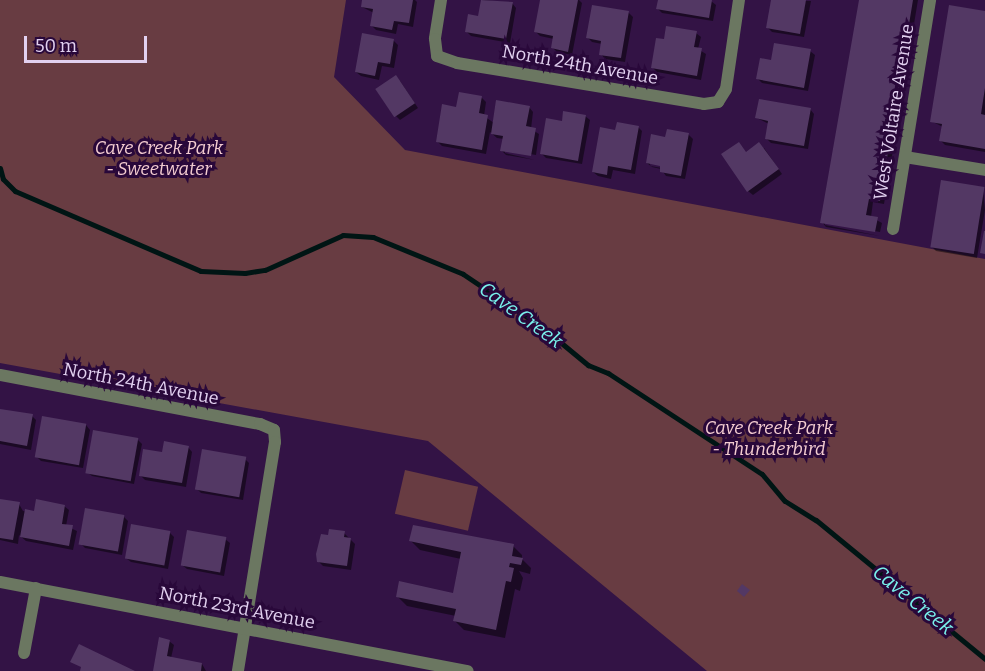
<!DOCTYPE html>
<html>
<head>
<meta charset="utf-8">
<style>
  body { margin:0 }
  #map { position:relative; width:985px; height:671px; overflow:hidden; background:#331345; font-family:Bitter,serif }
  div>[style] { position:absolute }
  .green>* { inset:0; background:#683c42; transform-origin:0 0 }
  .shadow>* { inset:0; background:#0007 }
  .stream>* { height:5px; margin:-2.5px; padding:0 2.5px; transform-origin:2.5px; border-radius:2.5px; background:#001514 }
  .building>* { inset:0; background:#533864; transform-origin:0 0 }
  .street>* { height:12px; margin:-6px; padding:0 6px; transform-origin:6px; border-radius:6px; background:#6b7761 }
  span { translate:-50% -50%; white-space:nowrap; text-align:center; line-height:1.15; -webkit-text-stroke:6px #29083a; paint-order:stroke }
  .street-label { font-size:18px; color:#e2d1f0 }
  .park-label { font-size:18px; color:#f4cdd1; font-style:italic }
  .water-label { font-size:20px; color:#79f2ec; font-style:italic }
  .scale { position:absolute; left:24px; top:36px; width:123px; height:27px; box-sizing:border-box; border:3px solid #e2d1f0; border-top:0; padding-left:8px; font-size:18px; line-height:21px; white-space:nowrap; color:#e2d1f0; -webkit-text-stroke:4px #29083a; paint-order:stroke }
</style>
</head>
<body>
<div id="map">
  <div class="green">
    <i style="clip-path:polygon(0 0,346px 0,334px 77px,405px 150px,985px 259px,985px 671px,707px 671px,428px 441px,0 363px)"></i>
    <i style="left:405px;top:470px;width:75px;height:45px;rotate:13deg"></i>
  </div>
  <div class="shadow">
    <i style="clip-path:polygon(364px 0,415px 0,417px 2px,413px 27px,398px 24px,396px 34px,376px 30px,372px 26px,374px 13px,362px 7px)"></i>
    <i style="clip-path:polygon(482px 0,512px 3px,516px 8px,510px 43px,471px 36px,467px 32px,479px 17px)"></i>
    <i style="clip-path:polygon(542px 0,579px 0,582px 3px,572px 55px,557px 52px,553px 48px,554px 39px,540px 36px,536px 32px)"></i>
    <i style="clip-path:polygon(659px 0,711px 1px,716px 5px,713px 21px,662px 13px,658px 9px)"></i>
    <i style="clip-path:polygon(772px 0,811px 1px,804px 37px,772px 32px,767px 27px)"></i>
    <i style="clip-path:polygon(861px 0,918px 0,884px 204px,873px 202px,871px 217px,882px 223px,880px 232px,825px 222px,825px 225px,880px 236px,826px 227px,822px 222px)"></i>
    <i style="clip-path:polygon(628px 12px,633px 17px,625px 62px,605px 59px,601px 54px,602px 44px,592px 42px,588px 38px)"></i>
    <i style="clip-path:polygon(985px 13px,985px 152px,945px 145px,941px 141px,943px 127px,931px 121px)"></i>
    <i style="clip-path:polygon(696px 33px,701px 37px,698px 49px,706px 54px,701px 80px,657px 72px,653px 68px,665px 41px)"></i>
    <i style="clip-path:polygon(393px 40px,398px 45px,394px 68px,382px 66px,379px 80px,361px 76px,356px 72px)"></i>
    <i style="clip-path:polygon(810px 51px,815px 55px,808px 91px,762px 83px,758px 79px,772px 62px)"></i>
    <i style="clip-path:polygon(400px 81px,418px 108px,400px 120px,396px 116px)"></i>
    <i style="clip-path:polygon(482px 98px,486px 102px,484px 116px,494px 123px,529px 107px,533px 112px,531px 129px,539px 134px,536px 155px,505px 150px,505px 153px,535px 160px,506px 155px,502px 151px,504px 139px,497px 138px,490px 132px,486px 154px,442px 146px,437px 141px,457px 109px)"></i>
    <i style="clip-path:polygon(810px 109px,814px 114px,808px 149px,771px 143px,766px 138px,769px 124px,757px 118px)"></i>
    <i style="clip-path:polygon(585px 116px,590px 120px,582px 164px,546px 158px,542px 154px)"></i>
    <i style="clip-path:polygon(638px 127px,642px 131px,635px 174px,613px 170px,611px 179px,598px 176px,593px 172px,616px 131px)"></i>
    <i style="clip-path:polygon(evenodd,688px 134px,693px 139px,685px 179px,666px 176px,661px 169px,652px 167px,647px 163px,666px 138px,688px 134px,650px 163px,668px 166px,668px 169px,650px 166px,650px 163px)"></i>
    <i style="clip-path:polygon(764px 148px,782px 174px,753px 195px,748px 191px,747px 153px)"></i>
    <i style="clip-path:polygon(983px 189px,985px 210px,977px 258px,936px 251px,931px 246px)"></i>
    <i style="clip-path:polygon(0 410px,32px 416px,36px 420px,31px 450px,0 444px)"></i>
    <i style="clip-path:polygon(86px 425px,90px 430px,83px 468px,41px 461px,36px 456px)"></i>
    <i style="clip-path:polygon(138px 440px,142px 444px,134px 484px,92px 476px,87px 472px)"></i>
    <i style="clip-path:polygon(188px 447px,192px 452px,186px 487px,145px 480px,140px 475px)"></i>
    <i style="clip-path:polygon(245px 459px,249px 463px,243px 500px,201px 493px,196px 488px)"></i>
    <i style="clip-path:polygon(0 500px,19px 504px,23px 511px,35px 513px,64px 506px,69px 510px,66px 526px,77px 531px,73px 550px,26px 541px,19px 535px,18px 544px,0 540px)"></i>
    <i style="clip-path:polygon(123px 516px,128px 521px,122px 555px,85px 548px,81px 544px)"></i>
    <i style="clip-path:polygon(169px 532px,174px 537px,168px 569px,131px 562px,126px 558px)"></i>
    <i style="clip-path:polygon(344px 533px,355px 544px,351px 570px,323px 566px,318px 561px,329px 537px)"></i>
    <i style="clip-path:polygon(225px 539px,230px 543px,224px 576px,187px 569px,182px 565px)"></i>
    <i style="clip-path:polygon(411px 541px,513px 546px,522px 555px,522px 559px,531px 568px,530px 574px,519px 571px,523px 578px,520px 591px,515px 589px,505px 638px,464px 630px,455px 621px,456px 616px,407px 606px,398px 597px,454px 594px,461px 559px,420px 550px)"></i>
    <i style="clip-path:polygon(169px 641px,174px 645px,171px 658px,202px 664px,206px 671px,155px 671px)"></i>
  </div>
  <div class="stream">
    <i style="left:0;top:168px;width:11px;rotate:75deg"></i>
    <i style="left:3px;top:179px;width:17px;rotate:45deg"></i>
    <i style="left:15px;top:191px;width:202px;rotate:23.3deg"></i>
    <i style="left:201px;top:271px;width:44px;rotate:2.6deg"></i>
    <i style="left:245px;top:273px;width:20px;rotate:-9deg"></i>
    <i style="left:265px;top:270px;width:85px;rotate:-24.2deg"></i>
    <i style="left:343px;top:235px;width:30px;rotate:4deg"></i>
    <i style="left:373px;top:237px;width:97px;rotate:22.3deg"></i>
    <i style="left:463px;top:274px;width:95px;rotate:33.9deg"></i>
    <i style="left:542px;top:327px;width:60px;rotate:39.6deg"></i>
    <i style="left:588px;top:365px;width:22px;rotate:22deg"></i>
    <i style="left:608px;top:373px;width:184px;rotate:33.3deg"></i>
    <i style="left:762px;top:474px;width:35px;rotate:50deg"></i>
    <i style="left:785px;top:501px;width:36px;rotate:32deg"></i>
    <i style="left:816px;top:520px;width:219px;rotate:39.4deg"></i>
  </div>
  <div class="building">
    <i style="clip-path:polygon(362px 0,413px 0,409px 23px,394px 21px,392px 30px,370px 26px,373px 9px,361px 7px)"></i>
    <i style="clip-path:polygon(481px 0,513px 2px,506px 39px,465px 32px,468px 14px,478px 16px)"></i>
    <i style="clip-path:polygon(540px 0,578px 0,568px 52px,551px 48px,553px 36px,534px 32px)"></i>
    <i style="clip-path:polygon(658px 0,712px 0,709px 18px,656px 9px)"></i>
    <i style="clip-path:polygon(771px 0,806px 0,800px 34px,766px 28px)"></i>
    <i style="clip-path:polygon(859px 0,913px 0,880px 201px,869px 199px,866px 215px,878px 217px,875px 232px,820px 223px)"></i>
    <i style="clip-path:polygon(592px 5px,629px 11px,621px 58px,599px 55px,601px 41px,586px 38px)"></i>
    <i style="clip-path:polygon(949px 5px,985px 11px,985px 88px,981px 114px,985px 115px,985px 149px,939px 141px,942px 124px,930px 122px)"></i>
    <i style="clip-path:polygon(666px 26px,697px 31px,694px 47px,702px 48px,697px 76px,651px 68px,656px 38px,664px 39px)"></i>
    <i style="clip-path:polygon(362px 33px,394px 39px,390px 64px,378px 62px,375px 76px,355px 72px)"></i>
    <i style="clip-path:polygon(774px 43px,811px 49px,804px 88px,756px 79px,760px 58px,771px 60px)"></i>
    <i style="left:396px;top:75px;width:34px;height:25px;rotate:56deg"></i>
    <i style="clip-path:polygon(459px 92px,482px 96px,479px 113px,488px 115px,482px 150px,436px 142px,442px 104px,456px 107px)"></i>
    <i style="clip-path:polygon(759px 99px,811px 108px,804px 146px,765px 139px,768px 121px,755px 118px)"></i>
    <i style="clip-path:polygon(496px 100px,530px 106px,526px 126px,536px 128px,531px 156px,500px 151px,503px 136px,491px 134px)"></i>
    <i style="clip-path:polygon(563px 111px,586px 115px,578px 161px,540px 154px,546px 118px,562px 121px)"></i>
    <i style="clip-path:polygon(617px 122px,639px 126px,631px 170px,608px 166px,607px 175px,592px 172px,600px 127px,615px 130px)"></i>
    <i style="clip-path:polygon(667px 129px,689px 133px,681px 176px,660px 172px,660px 166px,646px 163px,651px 134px,665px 137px)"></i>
    <i style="clip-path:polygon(739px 142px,746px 152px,759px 142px,779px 169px,747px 192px,721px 154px)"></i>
    <i style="left:941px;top:180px;width:44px;height:68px;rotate:9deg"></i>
    <i style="clip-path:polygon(984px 231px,985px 231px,985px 254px,980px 253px)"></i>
    <i style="clip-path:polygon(0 409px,33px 414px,27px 446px,0 441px)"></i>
    <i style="left:42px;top:416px;width:45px;height:42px;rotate:10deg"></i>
    <i style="left:93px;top:430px;width:46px;height:44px;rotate:10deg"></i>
    <i style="clip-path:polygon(164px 441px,189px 446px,182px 483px,139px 476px,143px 449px,162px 452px)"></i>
    <i style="left:202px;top:449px;width:45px;height:41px;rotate:10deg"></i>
    <i style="clip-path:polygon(0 499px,20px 502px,13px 540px,0 538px)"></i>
    <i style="clip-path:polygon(36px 499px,65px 505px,62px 524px,73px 525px,69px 546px,20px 537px,25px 509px,34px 511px)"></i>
    <i style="left:85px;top:508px;width:40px;height:37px;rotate:10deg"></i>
    <i style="left:131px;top:524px;width:40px;height:35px;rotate:10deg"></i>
    <i style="clip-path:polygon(413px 525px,514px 544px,512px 556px,523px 558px,521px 565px,510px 563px,509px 567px,514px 568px,511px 582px,506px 581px,496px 630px,453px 621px,456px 609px,396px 597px,399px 581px,453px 593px,461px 552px,409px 541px)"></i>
    <i style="clip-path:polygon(329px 529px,345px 531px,344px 537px,351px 538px,347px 566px,317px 562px,316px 554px,321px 534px,328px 535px)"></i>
    <i style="left:187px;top:530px;width:40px;height:36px;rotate:10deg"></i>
    <i style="clip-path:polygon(742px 584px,750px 590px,744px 597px,737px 591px)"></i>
    <i style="clip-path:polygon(159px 637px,170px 640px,167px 656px,202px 663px,201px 671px,153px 671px)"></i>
    <i style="clip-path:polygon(79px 644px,135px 671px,80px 671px,81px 667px,70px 662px)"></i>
  </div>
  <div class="street">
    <i style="left:441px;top:0;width:39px;rotate:99deg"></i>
    <i style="left:435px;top:39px;width:17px;rotate:83deg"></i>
    <i style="left:437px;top:56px;width:21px;rotate:19deg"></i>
    <i style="left:457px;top:63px;width:250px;rotate:9.4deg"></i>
    <i style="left:704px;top:104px;width:14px;rotate:-8deg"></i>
    <i style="left:718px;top:102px;width:15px;rotate:-58deg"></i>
    <i style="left:726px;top:89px;width:90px;rotate:-81.7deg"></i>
    <i style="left:905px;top:157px;width:81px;rotate:9.2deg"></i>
    <i style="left:893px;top:229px;width:232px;rotate:-80.8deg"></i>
    <i style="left:0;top:375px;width:265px;rotate:10.7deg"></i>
    <i style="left:260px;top:424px;width:15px;rotate:23deg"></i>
    <i style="left:274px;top:430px;width:12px;rotate:85deg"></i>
    <i style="left:275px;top:442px;width:232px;rotate:99.2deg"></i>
    <i style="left:0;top:582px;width:476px;rotate:10.8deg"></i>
    <i style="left:24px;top:653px;width:66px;rotate:-79.5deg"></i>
  </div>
  <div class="street-label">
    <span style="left:580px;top:65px;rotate:10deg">North 24th Avenue</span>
    <span style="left:894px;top:112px;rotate:-81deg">West Voltaire Avenue</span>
    <span style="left:141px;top:384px;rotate:11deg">North 24th Avenue</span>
    <span style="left:237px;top:608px;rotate:11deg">North 23rd Avenue</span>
  </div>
  <div class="park-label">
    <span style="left:159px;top:159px">Cave Creek Park<br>- Sweetwater</span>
    <span style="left:769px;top:439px">Cave Creek Park<br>- Thunderbird</span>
  </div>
  <div class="water-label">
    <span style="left:521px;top:315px;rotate:36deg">Cave Creek</span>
    <span style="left:913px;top:600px;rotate:39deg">Cave Creek</span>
  </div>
  <div class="scale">50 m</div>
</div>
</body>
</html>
